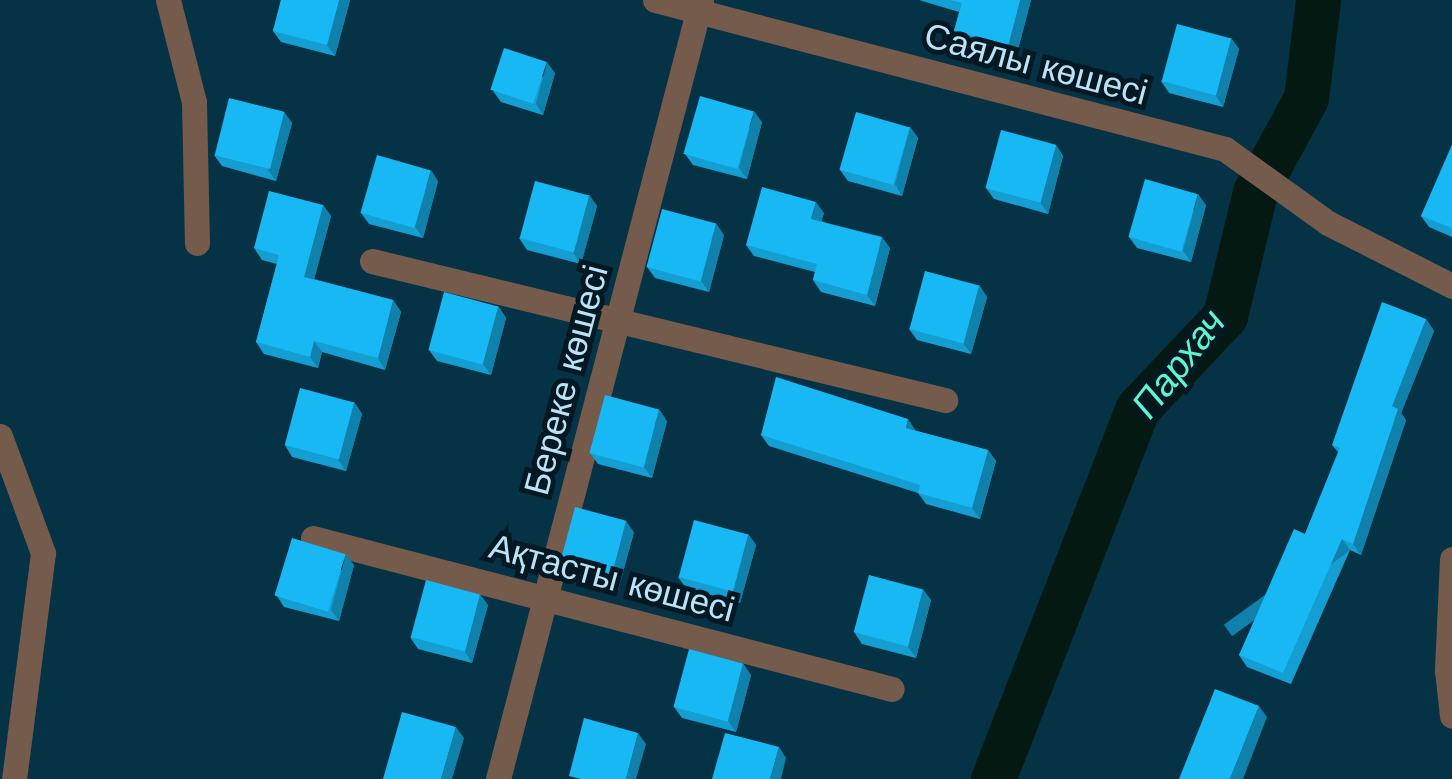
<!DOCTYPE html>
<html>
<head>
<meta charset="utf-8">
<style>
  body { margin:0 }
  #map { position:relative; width:1452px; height:779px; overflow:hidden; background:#063245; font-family:"Work Sans",sans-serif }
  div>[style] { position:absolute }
  .river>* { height:45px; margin:-22.5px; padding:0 22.5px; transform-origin:22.5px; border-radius:22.5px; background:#051913 }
  .minor>* { height:25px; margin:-12.5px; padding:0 12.5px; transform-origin:12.5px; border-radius:12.5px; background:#755b4c }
  .wall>* { inset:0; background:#149ed2 }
  .shaded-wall>* { inset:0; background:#1081ab; transform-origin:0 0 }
  .building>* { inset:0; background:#17b8f4; transform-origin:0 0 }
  span { translate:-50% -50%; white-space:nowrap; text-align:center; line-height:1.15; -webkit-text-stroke:10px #021924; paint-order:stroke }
  .street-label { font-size:35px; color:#bde2f5 }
  .water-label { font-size:38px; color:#60f5cc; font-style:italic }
</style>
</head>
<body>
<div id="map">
  <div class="river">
    <i style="left:993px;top:779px;width:398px;rotate:-68.7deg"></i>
    <i style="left:1138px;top:408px;width:127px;rotate:-46.6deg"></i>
    <i style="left:1225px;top:316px;width:128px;rotate:-76.4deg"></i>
    <i style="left:1255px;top:192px;width:107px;rotate:-61.5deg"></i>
    <i style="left:1306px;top:98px;width:99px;rotate:-83deg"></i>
  </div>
  <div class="minor">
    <i style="left:168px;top:0;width:105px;rotate:75.7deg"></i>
    <i style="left:194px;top:102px;width:141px;rotate:88.8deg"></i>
    <i style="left:655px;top:0;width:589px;rotate:14.65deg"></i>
    <i style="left:1225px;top:149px;width:127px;rotate:35.7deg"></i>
    <i style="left:1328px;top:223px;width:139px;rotate:26.9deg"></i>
    <i style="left:372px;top:261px;width:590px;rotate:13.64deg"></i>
    <i style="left:0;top:436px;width:125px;rotate:69.8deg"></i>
    <i style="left:43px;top:553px;width:228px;rotate:97.3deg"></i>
    <i style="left:313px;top:538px;width:598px;rotate:14.62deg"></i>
    <i style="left:1452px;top:559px;width:111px;rotate:92.6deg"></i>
    <i style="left:1447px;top:670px;width:46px;rotate:83.8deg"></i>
    <i style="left:498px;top:779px;width:805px;rotate:-75.39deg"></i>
  </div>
  <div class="wall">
    <i style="clip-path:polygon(281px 0,350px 0,335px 56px,281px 42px,273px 31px)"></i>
    <i style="clip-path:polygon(919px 0,1031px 0,1016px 57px,962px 42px,954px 31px,959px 12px)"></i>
    <i style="clip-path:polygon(1231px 38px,1239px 49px,1223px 107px,1169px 93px,1161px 81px)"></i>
    <i style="clip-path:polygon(555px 73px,543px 115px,501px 102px,493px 91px)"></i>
    <i style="clip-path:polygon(284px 112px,292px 123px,276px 181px,222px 166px,214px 155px)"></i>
    <i style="clip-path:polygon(762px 122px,747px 179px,693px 165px,685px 154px)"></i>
    <i style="clip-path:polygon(910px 127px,918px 138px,902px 196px,848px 181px,840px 170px)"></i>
    <i style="clip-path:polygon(1056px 145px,1063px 156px,1048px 214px,994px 199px,986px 188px)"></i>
    <i style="clip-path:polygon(1452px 145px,1452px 237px,1429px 227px,1421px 216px)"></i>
    <i style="clip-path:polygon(438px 181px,423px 238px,369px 224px,361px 213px)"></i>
    <i style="clip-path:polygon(589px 195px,597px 206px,581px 264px,527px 250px,519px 238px)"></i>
    <i style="clip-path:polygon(323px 205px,331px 216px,314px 279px,393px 300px,401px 312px,385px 370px,322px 352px,318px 368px,264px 354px,256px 342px,277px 264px,262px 260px,254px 248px)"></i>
    <i style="clip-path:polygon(1206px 205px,1191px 262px,1137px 248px,1129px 237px)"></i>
    <i style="clip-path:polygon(824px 213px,821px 221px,890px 248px,875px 306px,821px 292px,813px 280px,815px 272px,754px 256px,746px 245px)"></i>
    <i style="clip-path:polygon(724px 235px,709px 292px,655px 278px,647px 267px)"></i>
    <i style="clip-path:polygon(979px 285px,987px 297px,971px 354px,917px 340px,909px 329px)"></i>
    <i style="clip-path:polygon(498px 306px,506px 318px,491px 375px,437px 361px,429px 350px)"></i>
    <i style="clip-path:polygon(1426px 319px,1434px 331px,1401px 413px,1406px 420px,1361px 555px,1350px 550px,1291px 684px,1247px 667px,1239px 655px,1305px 534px,1338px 452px,1332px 445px)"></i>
    <i style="clip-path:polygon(354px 402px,362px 414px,346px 471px,292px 457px,285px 445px)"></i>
    <i style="clip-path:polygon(667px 421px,652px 478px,598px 464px,590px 453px)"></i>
    <i style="clip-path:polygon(916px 431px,988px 450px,996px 461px,980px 519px,926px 504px,918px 493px,769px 446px,761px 435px)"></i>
    <i style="clip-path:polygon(634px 532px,618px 590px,568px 576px,560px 565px)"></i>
    <i style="clip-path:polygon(748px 534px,756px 545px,740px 603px,686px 588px,678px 577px)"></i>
    <i style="clip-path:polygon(354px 565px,339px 621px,284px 607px,277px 596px)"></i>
    <i style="clip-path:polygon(931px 600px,916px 658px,862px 644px,854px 632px)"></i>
    <i style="clip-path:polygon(488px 605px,472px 663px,418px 649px,410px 637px)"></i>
    <i style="clip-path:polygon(751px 675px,736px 732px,682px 718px,674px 707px)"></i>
  </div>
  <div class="shaded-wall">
    <i style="clip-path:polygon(339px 0,350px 0,335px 56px,327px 45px)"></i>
    <i style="clip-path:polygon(1020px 0,1031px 0,1016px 57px,1008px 46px)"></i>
    <i style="clip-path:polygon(1231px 38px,1239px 49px,1223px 107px,1216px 96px)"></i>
    <i style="clip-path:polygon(547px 62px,555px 73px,543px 115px,536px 104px)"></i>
    <i style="clip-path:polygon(754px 111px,762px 122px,747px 179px,739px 168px)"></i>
    <i style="clip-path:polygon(284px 112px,292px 123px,276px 181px,268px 170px)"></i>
    <i style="clip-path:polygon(910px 127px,918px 138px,902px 196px,895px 184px)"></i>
    <i style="clip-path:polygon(1056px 145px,1063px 156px,1048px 214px,1040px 202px)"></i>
    <i style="clip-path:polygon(431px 170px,438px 181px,423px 238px,415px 227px)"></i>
    <i style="clip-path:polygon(1198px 194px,1206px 205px,1191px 262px,1183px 251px)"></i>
    <i style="clip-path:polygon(589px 195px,597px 206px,581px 264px,573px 253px)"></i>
    <i style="clip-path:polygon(816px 202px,824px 213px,819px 230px,811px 219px)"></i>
    <i style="clip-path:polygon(323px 205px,331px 216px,312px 288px,304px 277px)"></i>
    <i style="clip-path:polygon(716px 223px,724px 235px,709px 292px,701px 281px)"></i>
    <i style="clip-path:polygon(882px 237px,890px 248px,875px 306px,867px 295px)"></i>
    <i style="clip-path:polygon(979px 285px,987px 297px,971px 354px,963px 343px)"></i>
    <i style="clip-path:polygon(393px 300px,401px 312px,385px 370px,378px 358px)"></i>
    <i style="clip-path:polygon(498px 306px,506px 318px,491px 375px,483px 364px)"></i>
    <i style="clip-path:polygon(1426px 319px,1434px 331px,1401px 413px,1406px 420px,1361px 555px,1353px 544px,1392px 406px)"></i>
    <i style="clip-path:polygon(314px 341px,322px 352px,318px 368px,310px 357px)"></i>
    <i style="clip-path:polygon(354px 402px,362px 414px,346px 471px,338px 460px)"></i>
    <i style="clip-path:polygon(659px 409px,667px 421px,652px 478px,644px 467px)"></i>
    <i style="clip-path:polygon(908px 419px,916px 431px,906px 428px)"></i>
    <i style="clip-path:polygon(988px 450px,996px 461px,980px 519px,972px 508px)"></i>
    <i style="clip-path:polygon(626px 521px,634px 532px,618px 590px,610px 578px)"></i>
    <i style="clip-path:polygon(748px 534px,756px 545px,740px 603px,733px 592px)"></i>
    <i style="left:1342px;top:539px;width:14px;height:146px;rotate:54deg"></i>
    <i style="clip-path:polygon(346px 554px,354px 565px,339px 621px,331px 610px)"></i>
    <i style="clip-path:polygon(923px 589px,931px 600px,916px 658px,908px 647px)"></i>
    <i style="clip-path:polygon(480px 594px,488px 605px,472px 663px,465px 652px)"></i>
    <i style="clip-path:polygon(743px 663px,751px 675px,736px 732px,728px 721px)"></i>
    <i style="clip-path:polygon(1259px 706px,1267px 717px,1243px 779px,1230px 779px)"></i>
    <i style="clip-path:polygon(456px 727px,464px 738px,452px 779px,441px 779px)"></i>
    <i style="clip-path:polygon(638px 733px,646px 744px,636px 779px,626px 779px)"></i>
    <i style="clip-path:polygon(779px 747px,786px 758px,781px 779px,770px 779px)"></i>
  </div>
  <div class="building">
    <i style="clip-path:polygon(281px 0,339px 0,327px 45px,273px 31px)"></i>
    <i style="clip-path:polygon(950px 0,1020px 0,1008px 46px,954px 31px,962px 3px)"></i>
    <i style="left:1177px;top:24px;width:56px;height:59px;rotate:15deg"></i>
    <i style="left:504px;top:48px;width:45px;height:44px;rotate:18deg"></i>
    <i style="left:700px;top:96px;width:56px;height:60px;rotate:16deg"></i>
    <i style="left:229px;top:98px;width:57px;height:59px;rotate:14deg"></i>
    <i style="left:856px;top:112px;width:56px;height:60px;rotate:16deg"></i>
    <i style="left:1001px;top:130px;width:57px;height:60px;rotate:15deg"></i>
    <i style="clip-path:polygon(1452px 145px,1452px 228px,1421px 216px)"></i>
    <i style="left:377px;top:155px;width:56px;height:60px;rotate:16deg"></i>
    <i style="left:1145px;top:179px;width:55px;height:60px;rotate:16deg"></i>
    <i style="left:535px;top:181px;width:56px;height:59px;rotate:15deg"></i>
    <i style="clip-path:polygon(762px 187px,816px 202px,811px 219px,882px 237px,867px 295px,813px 280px,817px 264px,746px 245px)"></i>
    <i style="clip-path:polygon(269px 191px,323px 205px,304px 277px,393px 300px,378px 358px,314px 341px,310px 357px,256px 342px,279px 255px,254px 248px)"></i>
    <i style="left:662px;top:209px;width:56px;height:60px;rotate:15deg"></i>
    <i style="left:925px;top:271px;width:56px;height:60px;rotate:15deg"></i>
    <i style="left:444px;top:292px;width:56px;height:60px;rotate:15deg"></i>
    <i style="clip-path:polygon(1382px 302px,1426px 319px,1392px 406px,1398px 409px,1353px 544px,1342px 539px,1283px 673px,1239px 655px,1294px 529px,1305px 534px,1340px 448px,1332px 445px)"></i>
    <i style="clip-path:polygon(776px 377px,908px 419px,906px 428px,988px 450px,972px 508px,918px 493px,920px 485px,761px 435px)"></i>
    <i style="left:300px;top:388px;width:56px;height:59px;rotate:15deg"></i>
    <i style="left:605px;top:395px;width:56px;height:60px;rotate:15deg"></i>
    <i style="left:575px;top:507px;width:53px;height:60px;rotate:15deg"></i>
    <i style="left:694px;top:520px;width:56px;height:59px;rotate:15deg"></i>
    <i style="left:292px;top:538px;width:56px;height:60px;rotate:17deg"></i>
    <i style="left:869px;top:575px;width:56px;height:59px;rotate:15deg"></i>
    <i style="left:426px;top:580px;width:56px;height:59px;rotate:15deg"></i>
    <i style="left:689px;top:649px;width:56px;height:60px;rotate:15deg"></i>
    <i style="clip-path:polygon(1215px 689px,1259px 706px,1230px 779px,1179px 779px)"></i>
    <i style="clip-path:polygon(402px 712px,456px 727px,441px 779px,383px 779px)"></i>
    <i style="clip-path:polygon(584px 718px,638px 733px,626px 779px,581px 779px,569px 776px)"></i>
    <i style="clip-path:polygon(725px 733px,779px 747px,770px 779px,712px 779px)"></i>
  </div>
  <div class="street-label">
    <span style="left:1036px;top:64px;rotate:15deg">Саялы көшесі</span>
    <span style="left:566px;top:380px;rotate:-75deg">Береке көшесі</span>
    <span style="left:612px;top:578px;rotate:15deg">Ақтасты көшесі</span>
  </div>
  <div class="water-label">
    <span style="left:1179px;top:364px;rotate:-52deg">Пархач</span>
  </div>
</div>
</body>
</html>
